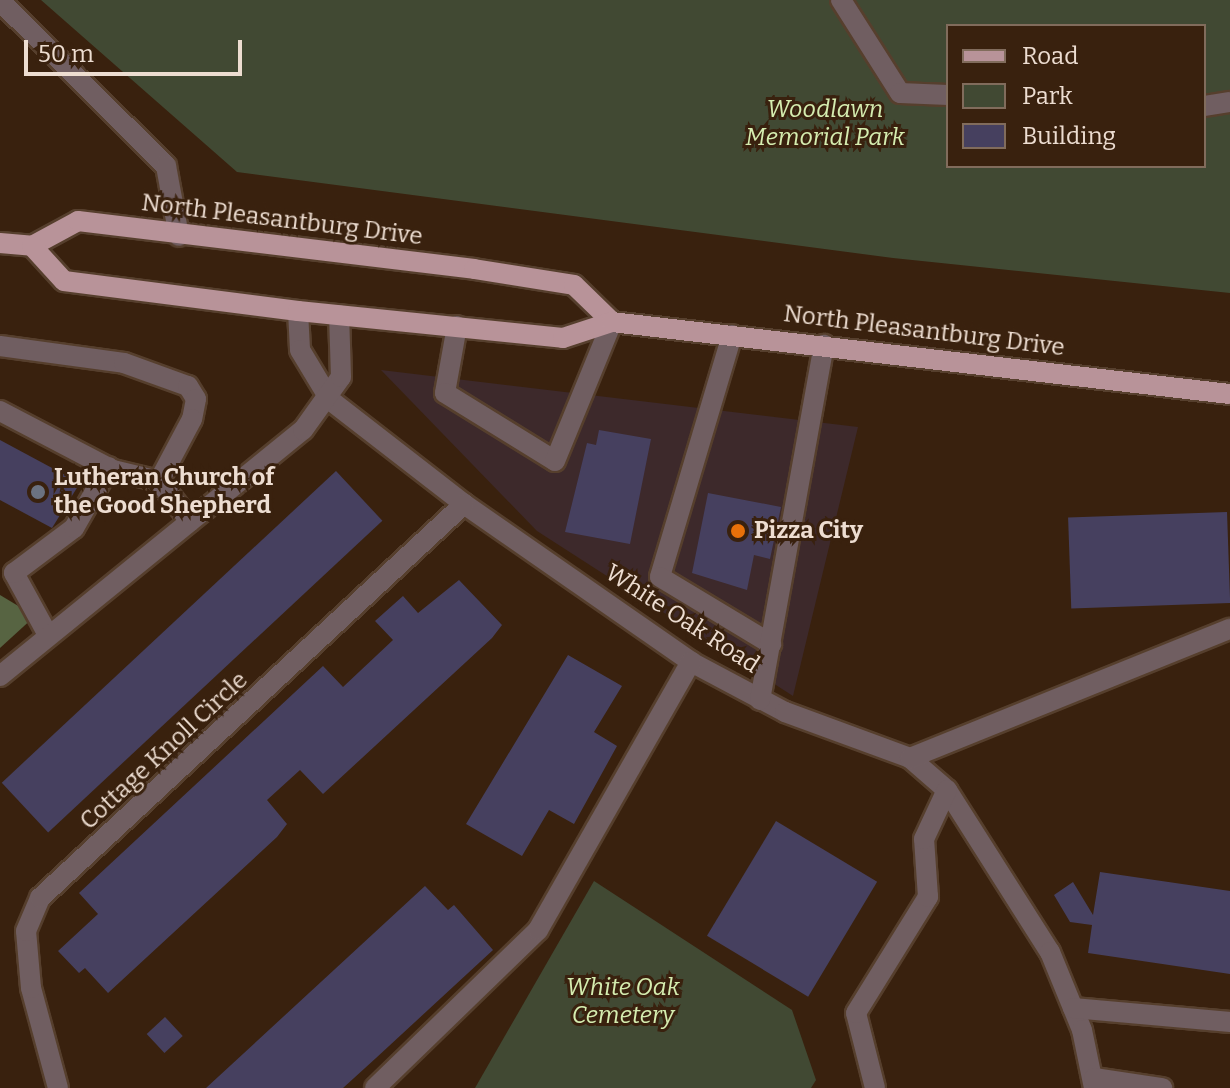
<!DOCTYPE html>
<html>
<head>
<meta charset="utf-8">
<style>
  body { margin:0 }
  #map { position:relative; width:1230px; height:1088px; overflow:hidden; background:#39210e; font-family:Bitter,serif }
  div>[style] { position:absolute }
  .commercial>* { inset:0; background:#3d292b }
  .green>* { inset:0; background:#414933 }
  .forest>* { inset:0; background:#576442 }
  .building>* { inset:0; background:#46405f; transform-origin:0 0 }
  .roads { filter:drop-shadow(2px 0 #563f2d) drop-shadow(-2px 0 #563f2d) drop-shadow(0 2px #563f2d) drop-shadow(0 -2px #563f2d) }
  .minor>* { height:20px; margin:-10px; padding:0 10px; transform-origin:10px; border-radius:10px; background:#705e61 }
  .major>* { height:20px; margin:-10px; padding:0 10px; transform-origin:10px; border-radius:10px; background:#b89399 }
  .dots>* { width:22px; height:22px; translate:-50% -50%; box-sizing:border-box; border:4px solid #39210e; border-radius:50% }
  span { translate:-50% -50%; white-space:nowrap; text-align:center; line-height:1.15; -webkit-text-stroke:6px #39210e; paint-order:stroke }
  .park-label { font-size:24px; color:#d5edb0; font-style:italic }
  .street-label { font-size:24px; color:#edddd1 }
  .poi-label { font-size:24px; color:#edddd1; font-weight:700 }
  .left { translate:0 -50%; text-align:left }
  .legend { position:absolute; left:946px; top:24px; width:260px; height:144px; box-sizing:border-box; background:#39210e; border:2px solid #816c5c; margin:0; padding:10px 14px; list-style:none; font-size:24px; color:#edddd1 }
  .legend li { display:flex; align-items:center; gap:16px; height:40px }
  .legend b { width:40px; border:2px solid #816c5c }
  .scale { position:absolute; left:24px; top:40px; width:218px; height:36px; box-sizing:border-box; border:4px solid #edddd1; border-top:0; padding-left:10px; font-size:24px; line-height:28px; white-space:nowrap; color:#edddd1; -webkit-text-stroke:6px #39210e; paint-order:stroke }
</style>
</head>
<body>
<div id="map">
  <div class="commercial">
    <i style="clip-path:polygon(381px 370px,858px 427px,793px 696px,537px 531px)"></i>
  </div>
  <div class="green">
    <i style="clip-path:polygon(evenodd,41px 0,1230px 0,1230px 293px,893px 258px,237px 172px,41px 0,948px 26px,1204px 26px,1204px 166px,948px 166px,948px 26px)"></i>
    <i style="clip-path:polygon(594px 881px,792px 1010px,816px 1080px,811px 1088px,475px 1088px)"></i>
  </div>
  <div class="forest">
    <i style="clip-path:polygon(0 595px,35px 616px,0 648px)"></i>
  </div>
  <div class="building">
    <i style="clip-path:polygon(599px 430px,651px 439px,630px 544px,565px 532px,587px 443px,596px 445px)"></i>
    <i style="clip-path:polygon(0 440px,80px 483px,52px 528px,0 500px)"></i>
    <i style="left:336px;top:471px;width:68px;height:457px;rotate:47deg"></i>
    <i style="clip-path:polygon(708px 493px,781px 507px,770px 559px,754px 555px,747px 590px,692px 573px)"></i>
    <i style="left:1227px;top:512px;width:91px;height:159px;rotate:88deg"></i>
    <i style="clip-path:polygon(459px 580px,502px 625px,492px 638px,323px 794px,300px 770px,267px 800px,287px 824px,277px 837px,108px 993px,85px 968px,79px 973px,58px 951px,98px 914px,79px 893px,323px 666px,343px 687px,393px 640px,375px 621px,403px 596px,418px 613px)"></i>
    <i style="clip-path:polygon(568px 655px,622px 686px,594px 732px,617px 746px,574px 824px,549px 810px,522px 856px,466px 824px)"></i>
    <i style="left:776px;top:821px;width:118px;height:134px;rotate:31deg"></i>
    <i style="clip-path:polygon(1100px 872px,1230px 891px,1230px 974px,1088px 953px,1092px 925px,1070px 922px,1054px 895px,1073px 882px,1093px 915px)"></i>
    <i style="clip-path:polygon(425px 886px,448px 910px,454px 905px,493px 950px,376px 1058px,343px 1088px,206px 1088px)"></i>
    <i style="left:165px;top:1017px;width:26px;height:25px;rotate:47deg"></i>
  </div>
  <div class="roads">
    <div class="minor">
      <i style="left:841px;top:0;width:110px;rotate:57.6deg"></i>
      <i style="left:900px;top:93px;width:48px;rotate:2.4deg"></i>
      <i style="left:0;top:1px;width:234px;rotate:44.8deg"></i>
      <i style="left:166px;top:166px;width:71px;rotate:79.5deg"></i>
      <i style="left:1204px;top:106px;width:26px;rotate:-9deg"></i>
      <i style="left:298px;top:311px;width:39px;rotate:87deg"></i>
      <i style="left:300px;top:350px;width:58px;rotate:59deg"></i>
      <i style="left:330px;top:400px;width:170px;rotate:37.8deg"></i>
      <i style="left:464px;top:504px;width:277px;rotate:34.8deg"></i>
      <i style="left:691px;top:662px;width:106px;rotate:28deg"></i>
      <i style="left:785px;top:712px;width:133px;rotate:20.2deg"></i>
      <i style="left:910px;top:758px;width:49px;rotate:40.9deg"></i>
      <i style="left:947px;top:790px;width:192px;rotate:57.6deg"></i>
      <i style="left:1050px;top:952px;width:84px;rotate:67.7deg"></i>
      <i style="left:1082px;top:1030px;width:59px;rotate:78.3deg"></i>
      <i style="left:457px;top:326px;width:68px;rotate:100.2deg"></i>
      <i style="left:445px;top:393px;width:129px;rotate:31.7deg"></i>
      <i style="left:555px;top:461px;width:150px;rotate:-67.7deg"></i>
      <i style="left:732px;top:335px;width:252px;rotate:106.6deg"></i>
      <i style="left:660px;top:577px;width:130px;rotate:31.1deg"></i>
      <i style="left:0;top:346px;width:125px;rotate:7.8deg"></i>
      <i style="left:124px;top:363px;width:68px;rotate:19.8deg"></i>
      <i style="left:188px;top:386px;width:15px;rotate:58deg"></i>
      <i style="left:196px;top:399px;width:20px;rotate:101deg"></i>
      <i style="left:192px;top:419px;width:70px;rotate:118deg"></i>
      <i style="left:0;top:411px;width:127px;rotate:27.6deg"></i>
      <i style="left:113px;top:470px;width:47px;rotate:13.4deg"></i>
      <i style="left:159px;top:481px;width:51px;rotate:52.2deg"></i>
      <i style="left:48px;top:635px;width:71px;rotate:-118.7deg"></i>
      <i style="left:14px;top:573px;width:75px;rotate:-36.9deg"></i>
      <i style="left:74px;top:528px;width:70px;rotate:-60.2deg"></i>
      <i style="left:0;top:676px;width:390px;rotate:-39.1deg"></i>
      <i style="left:303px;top:430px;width:65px;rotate:-54.4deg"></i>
      <i style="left:341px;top:377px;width:62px;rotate:-91.8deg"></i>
      <i style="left:760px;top:700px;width:361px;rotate:-79.8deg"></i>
      <i style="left:910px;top:758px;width:345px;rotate:-22deg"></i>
      <i style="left:1073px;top:1008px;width:158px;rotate:5.1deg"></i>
      <i style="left:1094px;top:1078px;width:69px;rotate:8.4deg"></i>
      <i style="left:58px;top:1088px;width:104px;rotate:-105.1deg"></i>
      <i style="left:31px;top:988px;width:57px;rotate:-95deg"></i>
      <i style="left:26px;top:931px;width:36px;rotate:-67deg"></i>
      <i style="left:40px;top:898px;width:579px;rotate:-42.9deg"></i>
      <i style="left:375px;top:1088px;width:227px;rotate:-44.1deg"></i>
      <i style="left:538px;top:930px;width:309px;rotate:-60.3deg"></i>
      <i style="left:875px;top:1088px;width:77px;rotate:-104.2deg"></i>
      <i style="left:856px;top:1013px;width:137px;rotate:-58.2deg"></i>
      <i style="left:928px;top:897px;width:58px;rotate:-93.9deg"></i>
      <i style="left:924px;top:839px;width:54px;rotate:-64.9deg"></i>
    </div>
    <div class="major">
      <i style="left:0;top:243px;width:32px;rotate:5deg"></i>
      <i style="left:32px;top:246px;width:52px;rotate:-28.5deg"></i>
      <i style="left:78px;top:221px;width:399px;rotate:6.9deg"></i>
      <i style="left:474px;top:269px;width:101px;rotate:9.1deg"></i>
      <i style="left:574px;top:285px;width:53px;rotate:44.2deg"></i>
      <i style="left:32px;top:246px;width:47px;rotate:47.6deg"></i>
      <i style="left:64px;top:281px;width:236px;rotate:7.3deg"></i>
      <i style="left:298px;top:311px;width:266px;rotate:5.8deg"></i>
      <i style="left:563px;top:338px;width:52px;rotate:-18.1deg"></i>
      <i style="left:612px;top:322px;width:622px;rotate:6.65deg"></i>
    </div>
  </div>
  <div class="dots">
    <i style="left:38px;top:492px;background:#6b7280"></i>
    <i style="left:738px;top:531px;background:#e8710a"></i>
  </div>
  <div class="park-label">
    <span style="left:825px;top:124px">Woodlawn<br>Memorial Park</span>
    <span style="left:623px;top:1002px">White Oak<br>Cemetery</span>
  </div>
  <div class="street-label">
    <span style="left:282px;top:220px;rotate:7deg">North Pleasantburg Drive</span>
    <span style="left:924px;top:331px;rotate:7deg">North Pleasantburg Drive</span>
    <span style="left:682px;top:619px;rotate:33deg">White Oak Road</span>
    <span style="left:164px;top:751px;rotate:-43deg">Cottage Knoll Circle</span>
  </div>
  <div class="poi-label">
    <span class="left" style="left:54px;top:492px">Lutheran Church of<br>the Good Shepherd</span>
    <span class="left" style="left:754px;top:531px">Pizza City</span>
  </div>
  <ul class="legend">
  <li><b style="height:10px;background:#b89399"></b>Road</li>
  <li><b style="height:22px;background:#414933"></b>Park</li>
  <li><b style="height:22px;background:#46405f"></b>Building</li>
  </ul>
  <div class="scale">50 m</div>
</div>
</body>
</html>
